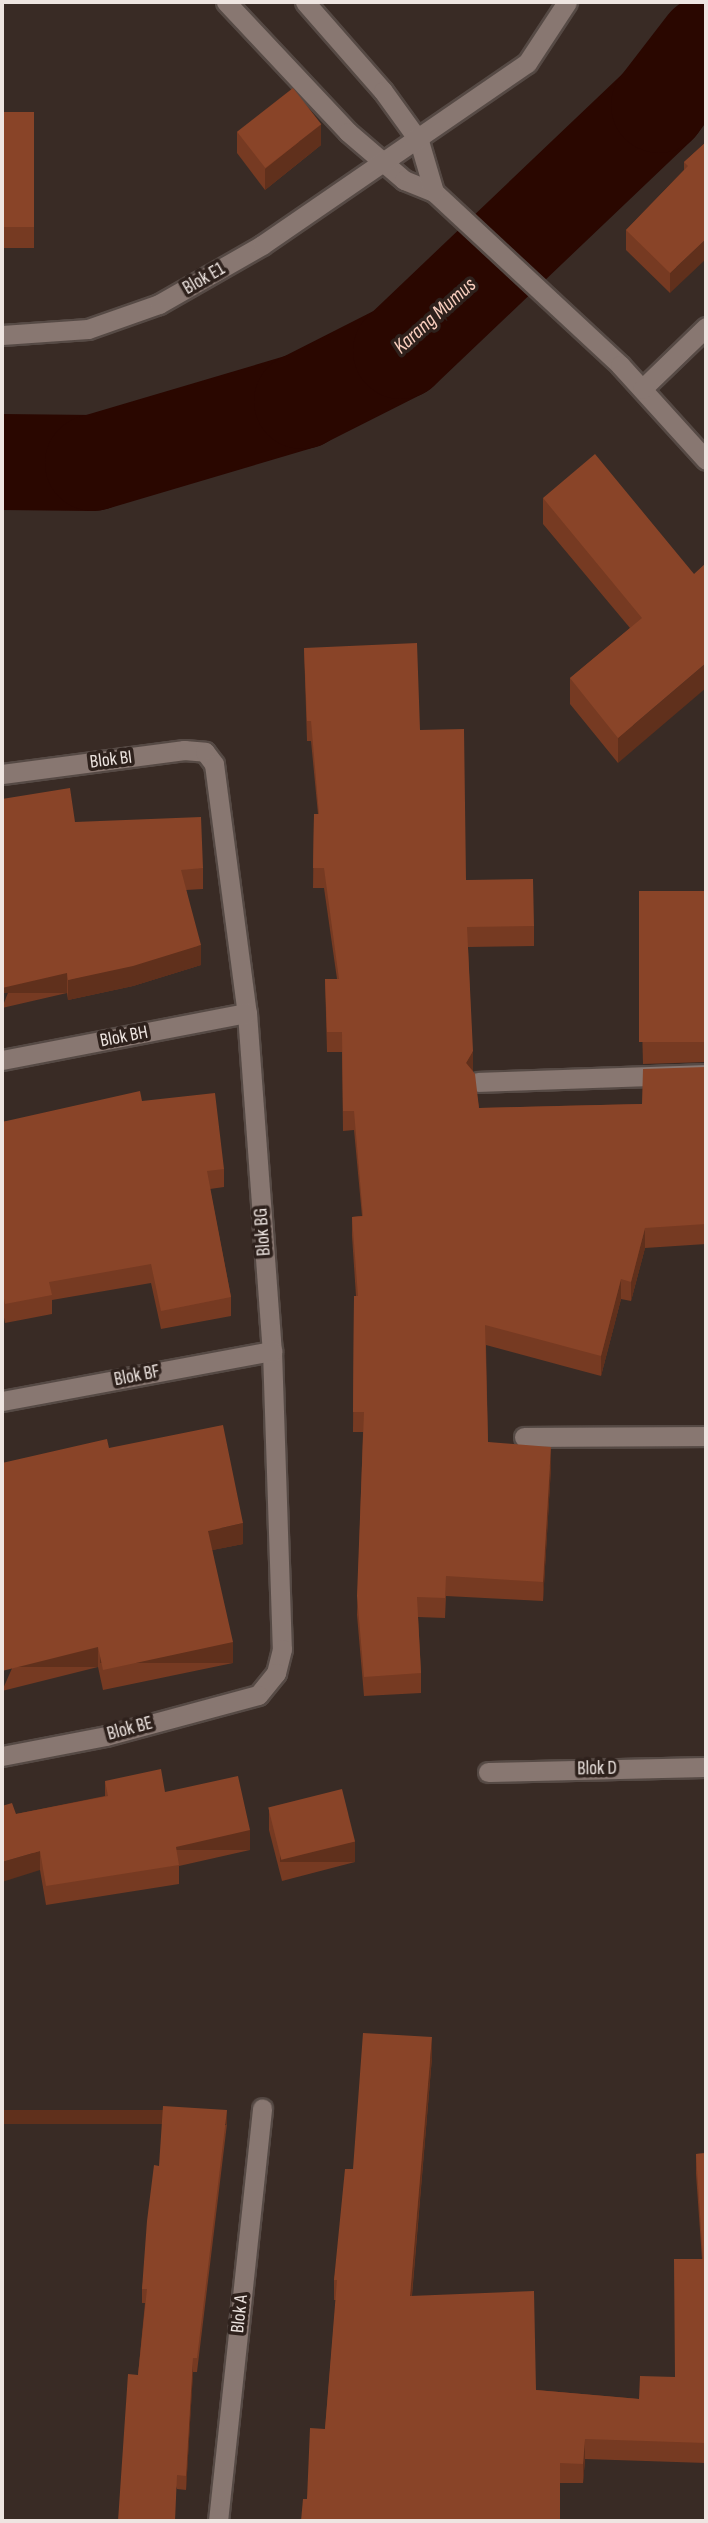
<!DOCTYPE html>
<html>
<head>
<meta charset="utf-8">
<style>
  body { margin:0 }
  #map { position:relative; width:708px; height:2523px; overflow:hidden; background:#392b25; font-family:"Sofia Sans Condensed",sans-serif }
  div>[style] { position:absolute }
  .river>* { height:96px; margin:-48px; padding:0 48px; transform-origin:48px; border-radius:48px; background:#2a0700 }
  .roads { filter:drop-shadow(2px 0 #564a45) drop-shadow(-2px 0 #564a45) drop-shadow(0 2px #564a45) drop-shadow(0 -2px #564a45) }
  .minor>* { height:19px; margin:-9.5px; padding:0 9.5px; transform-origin:9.5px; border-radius:9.5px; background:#887771 }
  .wall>* { inset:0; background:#763a22; transform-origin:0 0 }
  .shaded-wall>* { inset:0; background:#60301c; transform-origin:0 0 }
  .building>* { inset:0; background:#894428; transform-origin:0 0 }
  span { translate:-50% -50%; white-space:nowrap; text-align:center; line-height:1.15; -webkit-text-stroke:7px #2e211c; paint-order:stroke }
  .street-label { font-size:19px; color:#eee5e1 }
  .water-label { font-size:21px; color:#f9cebe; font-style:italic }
  .frame { position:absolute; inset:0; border:4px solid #eee5e1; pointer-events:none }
</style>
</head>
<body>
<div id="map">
  <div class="river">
    <i style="left:2px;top:462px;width:91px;rotate:0.6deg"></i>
    <i style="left:93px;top:463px;width:218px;rotate:-16.5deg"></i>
    <i style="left:302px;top:401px;width:111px;rotate:-26.8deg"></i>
    <i style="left:401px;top:351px;width:356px;rotate:-43.6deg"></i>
    <i style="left:659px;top:105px;width:77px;rotate:-52.4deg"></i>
  </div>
  <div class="roads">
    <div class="minor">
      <i style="left:226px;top:2px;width:178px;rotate:46.8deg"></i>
      <i style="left:348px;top:132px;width:74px;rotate:40.6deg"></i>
      <i style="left:404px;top:180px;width:32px;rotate:22deg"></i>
      <i style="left:434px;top:192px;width:254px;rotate:42.9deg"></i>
      <i style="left:620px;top:365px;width:128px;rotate:47.8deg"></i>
      <i style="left:305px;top:2px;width:118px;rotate:48.8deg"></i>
      <i style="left:383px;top:91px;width:62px;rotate:54.2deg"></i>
      <i style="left:419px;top:141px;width:53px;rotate:73.6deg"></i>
      <i style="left:2px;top:335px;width:86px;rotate:-4deg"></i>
      <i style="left:88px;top:329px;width:75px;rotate:-19.4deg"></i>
      <i style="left:159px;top:304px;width:119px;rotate:-29.8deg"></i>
      <i style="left:262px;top:245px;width:321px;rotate:-34.5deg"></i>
      <i style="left:527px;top:63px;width:73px;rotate:-56.7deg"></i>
      <i style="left:642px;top:389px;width:89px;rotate:-44.1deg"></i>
      <i style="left:2px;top:774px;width:184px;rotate:-7.5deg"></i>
      <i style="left:184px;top:750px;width:21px;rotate:5deg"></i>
      <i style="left:205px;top:752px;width:15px;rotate:53deg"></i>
      <i style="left:214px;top:764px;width:251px;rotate:82.5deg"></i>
      <i style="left:247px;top:1013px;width:339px;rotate:85.8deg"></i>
      <i style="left:272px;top:1351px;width:298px;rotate:88.1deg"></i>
      <i style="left:282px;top:1649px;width:25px;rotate:104deg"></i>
      <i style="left:276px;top:1673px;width:28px;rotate:129deg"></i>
      <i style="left:258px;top:1695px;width:157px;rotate:164.9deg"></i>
      <i style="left:106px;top:1736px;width:106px;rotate:169.1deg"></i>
      <i style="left:2px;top:1060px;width:249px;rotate:-10.9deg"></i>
      <i style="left:478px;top:1082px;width:228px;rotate:-2deg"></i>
      <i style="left:2px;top:1401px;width:275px;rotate:-10.5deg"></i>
      <i style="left:524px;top:1437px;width:182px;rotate:-0.3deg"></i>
      <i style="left:488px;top:1772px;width:218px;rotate:-1.3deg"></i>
      <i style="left:218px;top:2521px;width:415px;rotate:-83.9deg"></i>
    </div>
  </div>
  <div class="wall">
    <i style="left:2px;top:112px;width:32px;height:136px"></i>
    <i style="clip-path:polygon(237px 132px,321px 145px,265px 190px,237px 153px)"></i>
    <i style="clip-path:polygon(706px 142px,670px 293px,626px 250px,626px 230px,684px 170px,684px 162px)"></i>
    <i style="clip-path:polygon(543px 498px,694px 574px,618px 763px,570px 704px,570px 678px,630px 628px,543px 524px)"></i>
    <i style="clip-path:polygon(304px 648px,420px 730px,466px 880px,534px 926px,534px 946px,468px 947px,473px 1071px,479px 1108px,642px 1104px,706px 1067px,706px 1244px,645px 1248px,631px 1301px,621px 1299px,601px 1376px,486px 1345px,488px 1442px,551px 1467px,543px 1601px,446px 1596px,445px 1618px,418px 1617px,421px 1673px,421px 1693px,364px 1696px,357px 1615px,363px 1432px,353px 1432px,354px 1296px,356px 1296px,352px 1236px,352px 1217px,362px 1216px,354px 1130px,343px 1131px,342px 1052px,327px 1052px,325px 979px,337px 979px,324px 888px,313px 888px,314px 814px,318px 814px,311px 741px,307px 741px)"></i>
    <i style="clip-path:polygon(75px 822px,203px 868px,203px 889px,186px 890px,201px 965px,133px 986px,68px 1000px,67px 993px,2px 1008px)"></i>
    <i style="clip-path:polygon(706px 891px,706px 1062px,643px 1064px,639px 913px)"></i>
    <i style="clip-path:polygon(142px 1101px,224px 1169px,224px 1187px,210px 1189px,231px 1297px,231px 1316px,161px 1329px,151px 1283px,52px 1300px,52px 1314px,5px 1323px,2px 1307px,2px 1122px)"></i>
    <i style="clip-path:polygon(109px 1448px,243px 1544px,212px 1550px,233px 1663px,103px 1690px,98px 1667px,2px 1691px)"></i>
    <i style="clip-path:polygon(105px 1781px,165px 1792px,250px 1850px,179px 1866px,179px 1884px,46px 1905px,40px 1870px,16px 1814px,105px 1796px)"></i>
    <i style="clip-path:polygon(269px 1809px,355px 1862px,282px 1881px,269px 1830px)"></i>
    <i style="clip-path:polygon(432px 2057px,412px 2296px,536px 2390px,639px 2399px,675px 2377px,702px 2259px,696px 2174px,696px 2154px,706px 2153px,706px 2463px,585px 2459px,583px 2483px,560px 2483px,307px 2499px,325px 2429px,336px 2300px,334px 2300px,334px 2280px,353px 2169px)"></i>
    <i style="clip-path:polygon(227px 2124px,197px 2372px,193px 2372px,186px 2490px,177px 2489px,138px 2375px,145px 2303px,142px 2303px,142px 2289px,159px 2166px)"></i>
  </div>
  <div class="shaded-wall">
    <i style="clip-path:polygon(321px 124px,321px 145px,265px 190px,265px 169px)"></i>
    <i style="clip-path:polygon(706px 239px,706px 259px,670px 293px,670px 273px)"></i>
    <i style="clip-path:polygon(706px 663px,706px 688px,618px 763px,618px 738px)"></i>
    <i style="clip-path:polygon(201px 945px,201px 965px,133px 986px,68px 1000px,68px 980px)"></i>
    <i style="left:67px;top:973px;width:20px;height:67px;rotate:90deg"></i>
    <i style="clip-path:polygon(473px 1051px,473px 1071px,466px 1063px)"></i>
    <i style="clip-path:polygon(645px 1228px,645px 1248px,631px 1301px,631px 1282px)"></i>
    <i style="clip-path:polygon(621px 1279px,621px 1299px,601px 1376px,601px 1356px)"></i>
    <i style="clip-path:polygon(551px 1447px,551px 1467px,543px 1601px,543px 1582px)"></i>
    <i style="clip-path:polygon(243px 1523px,243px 1544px,208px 1551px,208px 1531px)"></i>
    <i style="left:233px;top:1642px;width:21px;height:133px;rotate:90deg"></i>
    <i style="left:98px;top:1647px;width:20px;height:99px;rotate:90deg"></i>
    <i style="left:250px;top:1830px;width:20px;height:76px;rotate:90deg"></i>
    <i style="left:355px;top:1841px;width:21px;height:75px;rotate:90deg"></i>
    <i style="clip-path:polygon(40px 1851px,40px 1870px,2px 1882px,2px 1862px)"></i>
    <i style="clip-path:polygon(432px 2037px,432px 2057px,410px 2315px,410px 2296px)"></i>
    <i style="left:227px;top:2110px;width:14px;height:250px;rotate:90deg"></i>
    <i style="clip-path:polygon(193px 2358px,193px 2372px,186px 2490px,186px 2476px)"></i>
    <i style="clip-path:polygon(585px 2439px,585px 2459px,583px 2483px,583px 2464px)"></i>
  </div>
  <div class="building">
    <i style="left:293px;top:88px;width:46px;height:71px;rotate:52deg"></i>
    <i style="left:2px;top:112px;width:32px;height:115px"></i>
    <i style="clip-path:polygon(706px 142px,706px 239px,670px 273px,626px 230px,688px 166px,684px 162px)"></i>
    <i style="clip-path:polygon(595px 454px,694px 574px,706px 563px,706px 663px,618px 738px,570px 678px,642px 618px,543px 498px)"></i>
    <i style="clip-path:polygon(417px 643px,420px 730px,464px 729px,466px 880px,533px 879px,534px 926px,467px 927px,473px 1051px,466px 1063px,475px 1074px,479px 1108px,642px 1104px,643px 1069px,706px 1067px,706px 1224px,645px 1228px,631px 1282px,621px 1279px,601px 1356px,485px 1325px,488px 1442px,551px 1447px,543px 1582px,446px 1576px,445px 1598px,417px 1597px,421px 1673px,364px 1677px,357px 1596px,364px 1412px,353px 1412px,354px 1296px,358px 1296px,352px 1217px,363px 1216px,354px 1111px,343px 1111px,342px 1032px,327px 1032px,325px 979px,339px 979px,324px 868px,313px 868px,314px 814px,319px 814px,311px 721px,307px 721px,304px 648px)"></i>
    <i style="clip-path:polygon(70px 788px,75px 822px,201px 817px,203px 868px,181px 870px,201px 945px,133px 966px,68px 980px,67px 973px,2px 988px,2px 799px)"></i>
    <i style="left:706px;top:891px;width:151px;height:67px;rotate:90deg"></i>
    <i style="clip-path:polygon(140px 1091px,142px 1101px,215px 1093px,224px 1169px,207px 1171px,231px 1297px,161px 1311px,151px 1264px,49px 1282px,52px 1295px,5px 1304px,2px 1288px,2px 1122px)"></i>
    <i style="clip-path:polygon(223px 1425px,243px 1523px,208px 1531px,233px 1642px,103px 1670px,98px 1647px,2px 1671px,2px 1463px,107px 1439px,109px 1448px)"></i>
    <i style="clip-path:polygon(161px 1769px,165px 1792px,238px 1776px,250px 1830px,176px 1847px,179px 1865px,46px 1886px,40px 1851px,2px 1862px,2px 1806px,12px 1803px,16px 1814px,108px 1796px,105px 1781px)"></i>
    <i style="left:342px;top:1789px;width:54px;height:76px;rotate:76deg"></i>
    <i style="clip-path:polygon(363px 2033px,432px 2037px,410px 2296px,534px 2291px,536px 2390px,639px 2399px,640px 2376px,675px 2377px,674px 2259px,703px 2259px,696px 2154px,706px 2153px,706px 2443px,585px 2439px,583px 2464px,560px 2463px,560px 2521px,301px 2521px,303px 2499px,307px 2499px,310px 2428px,325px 2429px,337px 2280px,334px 2280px,345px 2169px,353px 2169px)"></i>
    <i style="clip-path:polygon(163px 2106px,227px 2110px,197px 2358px,193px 2358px,186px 2476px,177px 2475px,175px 2521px,118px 2521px,128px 2374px,138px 2375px,147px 2289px,142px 2289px,147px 2221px,154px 2165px,159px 2166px)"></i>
  </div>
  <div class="street-label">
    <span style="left:204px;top:279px;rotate:-30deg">Blok E1</span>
    <span style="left:111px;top:760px;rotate:-7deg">Blok BI</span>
    <span style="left:124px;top:1037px;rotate:-11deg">Blok BH</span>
    <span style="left:263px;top:1232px;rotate:-94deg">Blok BG</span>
    <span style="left:137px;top:1376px;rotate:-11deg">Blok BF</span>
    <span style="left:130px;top:1729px;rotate:-15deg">Blok BE</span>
    <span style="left:597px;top:1769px;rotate:-1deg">Blok D</span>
    <span style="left:240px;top:2314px;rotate:-84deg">Blok A</span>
  </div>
  <div class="water-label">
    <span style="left:435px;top:316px;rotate:-42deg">Karang Mumus</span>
  </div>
  <div class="frame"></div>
</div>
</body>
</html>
